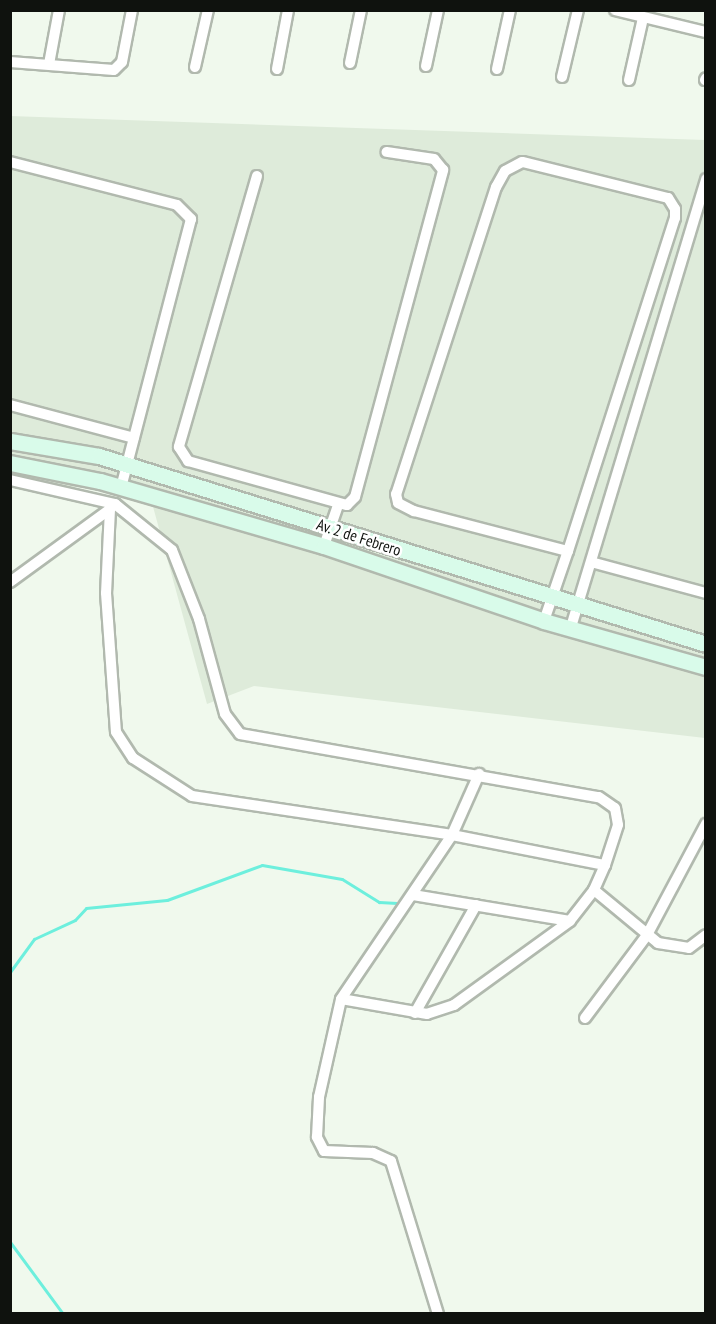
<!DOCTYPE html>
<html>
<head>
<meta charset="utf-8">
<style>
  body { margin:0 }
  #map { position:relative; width:716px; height:1324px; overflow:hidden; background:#f0f9ed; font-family:"PT Sans Narrow",sans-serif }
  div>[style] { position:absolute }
  .built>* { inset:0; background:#deebda }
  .stream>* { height:3px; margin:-1.5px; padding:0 1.5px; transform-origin:1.5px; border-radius:1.5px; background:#6defdd }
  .roads { filter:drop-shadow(2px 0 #b1b9ae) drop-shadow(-2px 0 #b1b9ae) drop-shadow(0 2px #b1b9ae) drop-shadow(0 -2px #b1b9ae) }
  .minor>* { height:10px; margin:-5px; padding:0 5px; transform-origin:5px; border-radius:5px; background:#fff }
  .secondary>* { height:15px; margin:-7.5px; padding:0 7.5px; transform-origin:7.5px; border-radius:7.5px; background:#d9fbea }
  span { translate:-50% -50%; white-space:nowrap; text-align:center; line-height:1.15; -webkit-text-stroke:5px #fff; paint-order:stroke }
  .street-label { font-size:16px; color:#0f120e }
  .frame { position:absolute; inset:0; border:12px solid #0f120e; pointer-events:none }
</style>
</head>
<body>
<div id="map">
  <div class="built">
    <i style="clip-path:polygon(10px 116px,705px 140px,705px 738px,254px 686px,207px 704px,149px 492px,11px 483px)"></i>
  </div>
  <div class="stream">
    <i style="left:10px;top:972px;width:41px;rotate:-54deg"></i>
    <i style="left:34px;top:939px;width:45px;rotate:-24.9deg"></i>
    <i style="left:75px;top:920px;width:16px;rotate:-47deg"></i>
    <i style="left:86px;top:908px;width:81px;rotate:-5.6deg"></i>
    <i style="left:167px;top:900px;width:101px;rotate:-20.2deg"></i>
    <i style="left:262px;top:865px;width:81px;rotate:9.9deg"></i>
    <i style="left:342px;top:879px;width:44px;rotate:31.9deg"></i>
    <i style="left:379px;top:902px;width:18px;rotate:3deg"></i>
    <i style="left:10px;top:1242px;width:89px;rotate:53.6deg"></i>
  </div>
  <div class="roads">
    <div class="minor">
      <i style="left:615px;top:10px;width:94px;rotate:13.6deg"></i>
      <i style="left:10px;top:62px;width:104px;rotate:4.4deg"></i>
      <i style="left:114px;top:70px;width:11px;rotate:-45deg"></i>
      <i style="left:122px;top:62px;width:53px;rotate:-79.1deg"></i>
      <i style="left:350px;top:63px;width:54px;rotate:-78.3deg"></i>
      <i style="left:49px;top:64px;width:55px;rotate:-79.5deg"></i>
      <i style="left:426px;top:66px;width:57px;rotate:-77.9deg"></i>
      <i style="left:195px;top:67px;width:58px;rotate:-77.2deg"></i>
      <i style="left:277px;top:69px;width:60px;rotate:-79.4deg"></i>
      <i style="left:497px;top:69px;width:60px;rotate:-77.6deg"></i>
      <i style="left:562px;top:77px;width:69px;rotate:-76.6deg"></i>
      <i style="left:629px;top:80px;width:64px;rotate:-77.3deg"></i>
      <i style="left:705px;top:80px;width:2px;rotate:-63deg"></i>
      <i style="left:10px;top:162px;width:172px;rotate:14.4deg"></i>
      <i style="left:177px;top:205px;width:20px;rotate:45deg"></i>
      <i style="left:191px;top:219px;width:277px;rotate:104.6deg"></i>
      <i style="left:257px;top:176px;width:282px;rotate:106.1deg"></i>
      <i style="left:179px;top:447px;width:17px;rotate:57deg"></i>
      <i style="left:188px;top:461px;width:165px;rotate:15.5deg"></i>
      <i style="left:347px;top:505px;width:11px;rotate:-45deg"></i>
      <i style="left:355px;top:497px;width:339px;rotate:-74.9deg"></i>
      <i style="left:443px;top:170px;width:14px;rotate:-129deg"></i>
      <i style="left:434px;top:159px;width:48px;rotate:-171.5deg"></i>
      <i style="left:10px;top:405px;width:128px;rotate:14.9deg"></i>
      <i style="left:10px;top:480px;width:108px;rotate:12.9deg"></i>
      <i style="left:115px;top:504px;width:73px;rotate:38.9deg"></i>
      <i style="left:172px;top:550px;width:74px;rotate:68.6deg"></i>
      <i style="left:199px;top:619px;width:98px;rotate:74.7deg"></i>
      <i style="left:225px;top:714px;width:25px;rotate:53deg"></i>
      <i style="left:240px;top:734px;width:364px;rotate:10deg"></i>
      <i style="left:599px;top:797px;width:19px;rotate:35deg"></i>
      <i style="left:615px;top:808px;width:17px;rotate:80deg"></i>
      <i style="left:618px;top:825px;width:42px;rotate:108deg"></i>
      <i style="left:605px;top:865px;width:27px;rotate:114deg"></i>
      <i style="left:594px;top:890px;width:39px;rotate:128deg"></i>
      <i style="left:570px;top:921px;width:143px;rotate:144.1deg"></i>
      <i style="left:454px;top:1005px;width:28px;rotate:162deg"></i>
      <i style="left:427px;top:1014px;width:87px;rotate:-170.1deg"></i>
      <i style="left:324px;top:546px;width:43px;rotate:-71.1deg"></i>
      <i style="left:591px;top:562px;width:119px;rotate:15.1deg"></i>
      <i style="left:10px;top:582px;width:124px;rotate:-36.1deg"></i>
      <i style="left:110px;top:509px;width:84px;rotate:92.7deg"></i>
      <i style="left:106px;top:593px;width:139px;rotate:85.9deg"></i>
      <i style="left:116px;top:732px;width:31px;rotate:57deg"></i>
      <i style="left:133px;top:758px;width:70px;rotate:32.8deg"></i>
      <i style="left:192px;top:796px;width:263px;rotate:8.5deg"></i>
      <i style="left:452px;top:835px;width:156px;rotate:11.1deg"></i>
      <i style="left:544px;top:621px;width:74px;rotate:-71.1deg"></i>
      <i style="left:568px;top:551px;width:350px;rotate:-72.2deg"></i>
      <i style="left:675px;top:218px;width:9px;rotate:-90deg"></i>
      <i style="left:675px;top:209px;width:13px;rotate:-122deg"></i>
      <i style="left:668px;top:198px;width:150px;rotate:-166.1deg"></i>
      <i style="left:522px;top:162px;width:19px;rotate:152deg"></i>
      <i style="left:505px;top:171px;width:18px;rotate:119deg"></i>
      <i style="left:496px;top:187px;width:323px;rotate:108deg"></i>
      <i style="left:396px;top:494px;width:9px;rotate:77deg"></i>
      <i style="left:398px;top:503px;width:18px;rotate:27deg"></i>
      <i style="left:414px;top:511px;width:159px;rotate:14.6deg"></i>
      <i style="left:571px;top:627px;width:468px;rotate:-73.2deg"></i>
      <i style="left:594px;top:890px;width:83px;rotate:39.6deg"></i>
      <i style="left:658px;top:943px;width:31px;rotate:9deg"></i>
      <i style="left:689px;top:948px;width:21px;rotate:-37deg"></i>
      <i style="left:413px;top:895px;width:159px;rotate:9.4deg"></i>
      <i style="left:415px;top:1013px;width:124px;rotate:-60.5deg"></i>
      <i style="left:585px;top:1018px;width:104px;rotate:-53.2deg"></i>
      <i style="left:647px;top:935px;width:126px;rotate:-62deg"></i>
      <i style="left:438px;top:1314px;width:160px;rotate:-107.1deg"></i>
      <i style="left:391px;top:1161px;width:20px;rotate:-156deg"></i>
      <i style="left:373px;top:1153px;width:49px;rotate:-177.7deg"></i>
      <i style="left:324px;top:1151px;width:16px;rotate:-117deg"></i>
      <i style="left:317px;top:1137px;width:40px;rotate:-87.1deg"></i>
      <i style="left:319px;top:1097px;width:100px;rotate:-77.3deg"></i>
      <i style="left:341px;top:999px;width:198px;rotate:-55.9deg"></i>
      <i style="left:452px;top:835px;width:67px;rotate:-66.1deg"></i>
    </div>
    <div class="secondary">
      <i style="left:10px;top:441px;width:90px;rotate:9.6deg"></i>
      <i style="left:99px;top:456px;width:635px;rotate:17.21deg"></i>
      <i style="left:10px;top:463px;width:92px;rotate:11.3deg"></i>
      <i style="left:100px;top:481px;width:233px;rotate:16.2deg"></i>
      <i style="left:324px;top:546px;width:232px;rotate:18.8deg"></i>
      <i style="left:544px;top:621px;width:168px;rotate:15.9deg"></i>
    </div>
  </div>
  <div class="street-label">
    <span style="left:359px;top:537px;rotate:18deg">Av. 2 de Febrero</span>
  </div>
  <div class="frame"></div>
</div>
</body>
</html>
